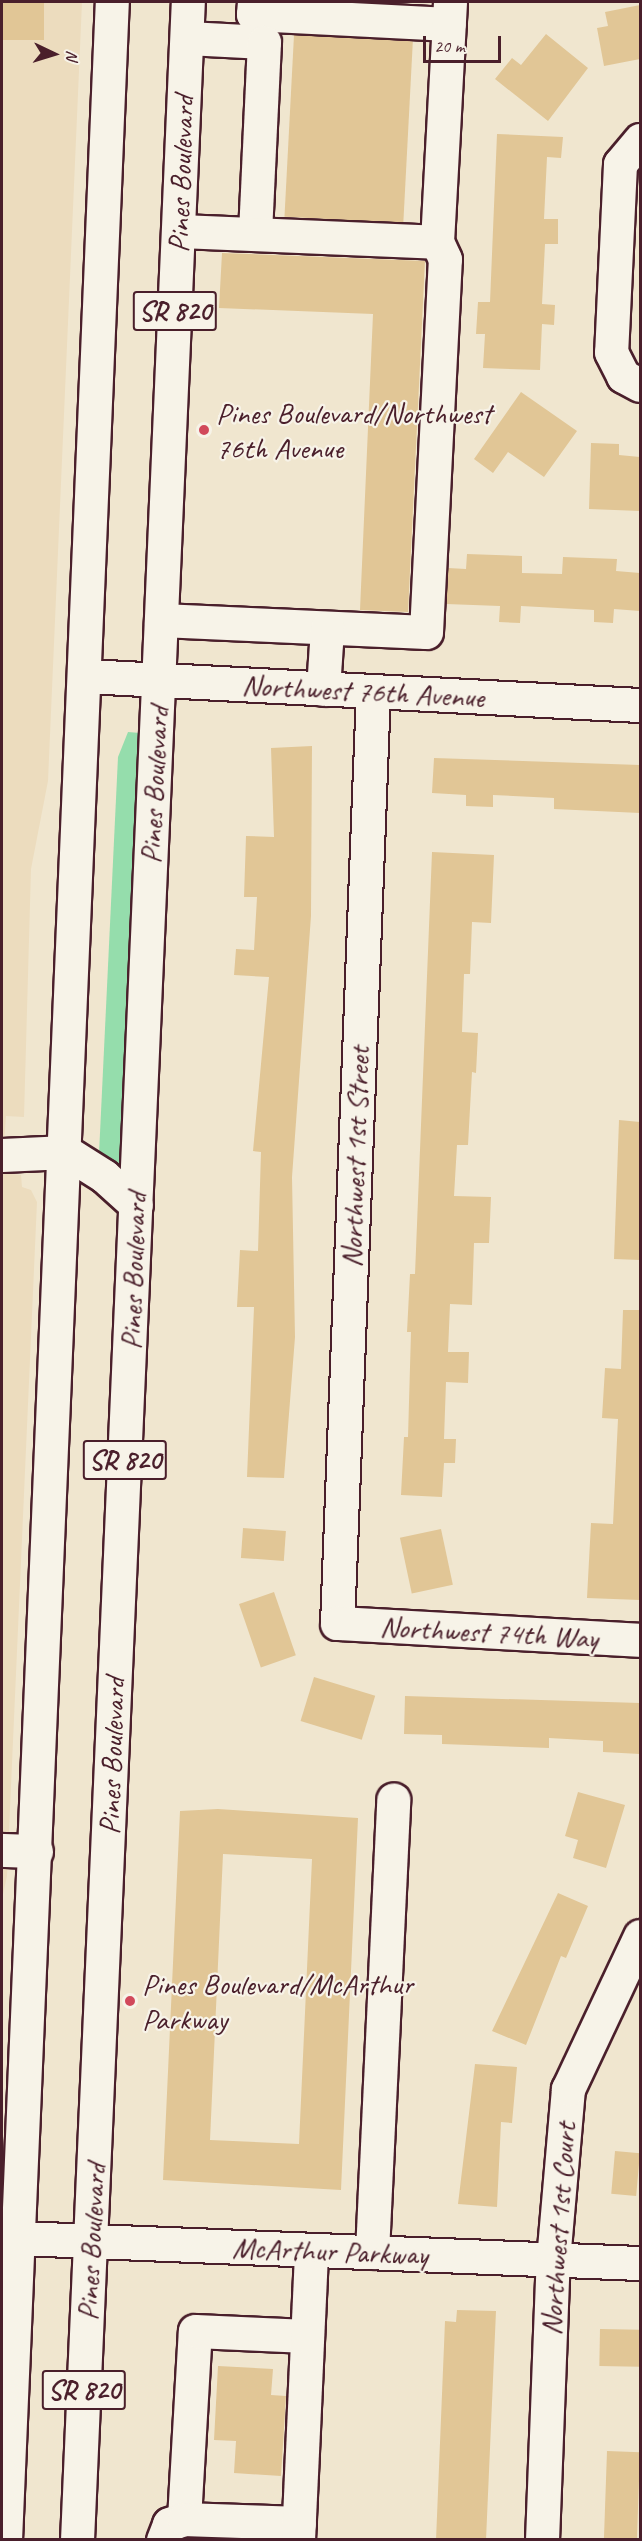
<!DOCTYPE html>
<html>
<head>
<meta charset="utf-8">
<style>
  body { margin:0 }
  #map { position:relative; width:642px; height:2541px; overflow:hidden; background:#f0e6cf; font-family:Caveat,sans-serif }
  div>[style] { position:absolute }
  .built>* { inset:0; background:#ecdcbe }
  .green>* { inset:0; background:#95ddac }
  .building>* { inset:0; background:#e1c696; transform-origin:0 0 }
  .roads { filter:drop-shadow(2px 0 #4a1f2b) drop-shadow(-2px 0 #4a1f2b) drop-shadow(0 2px #4a1f2b) drop-shadow(0 -2px #4a1f2b) }
  .minor>* { height:33px; margin:-16.5px; padding:0 16.5px; transform-origin:16.5px; border-radius:16.5px; background:#f7f3e8 }
  .highway>* { height:33px; margin:-16.5px; padding:0 16.5px; transform-origin:16.5px; border-radius:16.5px; background:#f7f3e8 }
  .dots>* { width:16px; height:16px; translate:-50% -50%; box-sizing:border-box; border:3px solid #f7f3e8; border-radius:50% }
  span { translate:-50% -50%; white-space:nowrap; text-align:center; line-height:1.15; -webkit-text-stroke:4.5px #f7f3e8; paint-order:stroke }
  .shield-label span { padding:2px 4px; background:#f7f3e8; border:2px solid; border-radius:4px; -webkit-text-stroke-width:0 }
  .shield-label { font-size:28px; color:#4a1f2b; font-weight:700 }
  .street-label { font-size:30px; color:#4a1f2b }
  .poi-label { font-size:30px; color:#4a1f2b }
  .left { translate:0 -50%; text-align:left }
  .frame { position:absolute; inset:0; border:3px solid #4a1f2b; pointer-events:none }
  .north { position:absolute; left:24px; top:24px; width:60px; height:60px; -webkit-text-stroke:4px #f7f3e8; paint-order:stroke; rotate:94deg; font-size:16px; font-weight:700; line-height:24px; text-align:center; color:#4a1f2b }
  .north::after { content:''; display:block; margin:auto; width:21px; height:27px; background:#4a1f2b; clip-path:polygon(50% 0,100% 100%,50% 72%,0 100%) }
  .scale { position:absolute; left:423px; top:36px; width:78px; height:27px; box-sizing:border-box; border:3px solid #4a1f2b; border-top:0; padding-left:8px; font-size:18px; line-height:21px; white-space:nowrap; color:#4a1f2b; -webkit-text-stroke:4px #f7f3e8; paint-order:stroke }
</style>
</head>
<body>
<div id="map">
  <div class="built">
    <i style="clip-path:polygon(2px 2px,82px 2px,48px 781px,31px 869px,24px 1117px,6px 1116px,2px 1173px,21px 1175px,22px 1187px,31px 1190px,37px 1202px,7px 1876px,2px 1899px)"></i>
  </div>
  <div class="green">
    <i style="clip-path:polygon(128px 732px,140px 733px,119px 1182px,99px 1154px,118px 757px)"></i>
  </div>
  <div class="building">
    <i style="left:2px;top:2px;width:42px;height:38px"></i>
    <i style="clip-path:polygon(640px 5px,640px 59px,604px 66px,597px 28px,608px 26px,605px 12px)"></i>
    <i style="clip-path:polygon(546px 34px,588px 68px,548px 121px,495px 79px,512px 58px,521px 65px)"></i>
    <i style="left:294px;top:35px;width:119px;height:182px;rotate:3deg"></i>
    <i style="clip-path:polygon(497px 134px,563px 137px,561px 158px,547px 157px,544px 219px,558px 219px,558px 244px,545px 244px,542px 304px,555px 305px,554px 325px,542px 324px,540px 370px,483px 368px,485px 334px,476px 334px,478px 302px,490px 302px)"></i>
    <i style="clip-path:polygon(222px 253px,425px 261px,408px 612px,360px 610px,373px 314px,219px 308px)"></i>
    <i style="clip-path:polygon(521px 392px,577px 431px,544px 477px,508px 452px,493px 473px,474px 459px)"></i>
    <i style="clip-path:polygon(591px 443px,619px 444px,619px 455px,640px 457px,640px 511px,589px 509px)"></i>
    <i style="clip-path:polygon(467px 554px,522px 556px,522px 573px,562px 574px,563px 557px,617px 559px,616px 571px,640px 573px,640px 611px,614px 609px,613px 623px,594px 622px,594px 610px,521px 606px,520px 623px,499px 622px,500px 606px,446px 604px,448px 568px,466px 569px)"></i>
    <i style="clip-path:polygon(312px 746px,311px 916px,292px 1177px,295px 1337px,284px 1478px,247px 1477px,254px 1307px,237px 1307px,240px 1250px,258px 1251px,261px 1152px,253px 1151px,269px 977px,234px 975px,236px 949px,254px 950px,257px 897px,244px 897px,246px 836px,274px 837px,271px 748px)"></i>
    <i style="clip-path:polygon(434px 758px,640px 765px,640px 813px,554px 809px,554px 798px,493px 795px,493px 807px,466px 806px,466px 795px,432px 793px)"></i>
    <i style="clip-path:polygon(432px 852px,494px 855px,491px 923px,472px 922px,470px 974px,464px 974px,462px 1032px,478px 1033px,476px 1073px,472px 1072px,468px 1145px,457px 1145px,454px 1196px,491px 1197px,489px 1243px,474px 1243px,472px 1305px,450px 1304px,448px 1352px,469px 1352px,468px 1383px,446px 1382px,444px 1439px,456px 1439px,455px 1463px,444px 1463px,442px 1497px,401px 1495px,404px 1437px,408px 1437px,411px 1332px,407px 1332px,410px 1274px,415px 1274px)"></i>
    <i style="clip-path:polygon(619px 1120px,640px 1122px,640px 1260px,614px 1259px)"></i>
    <i style="clip-path:polygon(623px 1310px,640px 1310px,640px 1600px,587px 1598px,591px 1523px,613px 1524px,618px 1419px,602px 1418px,605px 1368px,621px 1369px)"></i>
    <i style="left:243px;top:1528px;width:43px;height:30px;rotate:4deg"></i>
    <i style="left:441px;top:1529px;width:57px;height:42px;rotate:78deg"></i>
    <i style="left:274px;top:1592px;width:67px;height:37px;rotate:71deg"></i>
    <i style="left:314px;top:1677px;width:64px;height:46px;rotate:17deg"></i>
    <i style="clip-path:polygon(405px 1696px,640px 1703px,640px 1754px,603px 1752px,603px 1741px,549px 1738px,549px 1748px,442px 1744px,442px 1735px,404px 1734px)"></i>
    <i style="clip-path:polygon(578px 1792px,625px 1805px,606px 1868px,573px 1858px,578px 1840px,565px 1836px)"></i>
    <i style="clip-path:polygon(evenodd,218px 1809px,358px 1818px,341px 2190px,163px 2180px,180px 1811px,218px 1809px,223px 1854px,312px 1859px,299px 2144px,210px 2140px,223px 1854px)"></i>
    <i style="clip-path:polygon(558px 1893px,588px 1906px,566px 1958px,561px 1956px,526px 2045px,492px 2031px)"></i>
    <i style="clip-path:polygon(475px 2064px,517px 2067px,512px 2123px,501px 2122px,497px 2207px,458px 2204px)"></i>
    <i style="left:615px;top:2151px;width:25px;height:43px;rotate:5deg"></i>
    <i style="clip-path:polygon(457px 2310px,496px 2311px,486px 2540px,436px 2540px,445px 2321px,456px 2322px)"></i>
    <i style="left:600px;top:2329px;width:40px;height:37px;rotate:1deg"></i>
    <i style="clip-path:polygon(218px 2366px,273px 2369px,271px 2395px,286px 2396px,281px 2476px,234px 2473px,236px 2441px,214px 2440px)"></i>
    <i style="left:607px;top:2451px;width:33px;height:89px;rotate:2deg"></i>
  </div>
  <div class="roads">
    <div class="minor">
      <i style="left:254px;top:2px;width:12px;rotate:95deg"></i>
      <i style="left:253px;top:14px;width:196px;rotate:2.9deg"></i>
      <i style="left:187px;top:38px;width:77px;rotate:3deg"></i>
      <i style="left:264px;top:42px;width:192px;rotate:92.7deg"></i>
      <i style="left:640px;top:140px;width:31px;rotate:130deg"></i>
      <i style="left:620px;top:164px;width:188px;rotate:92.7deg"></i>
      <i style="left:611px;top:352px;width:27px;rotate:63deg"></i>
      <i style="left:623px;top:376px;width:19px;rotate:28deg"></i>
      <i style="left:179px;top:231px;width:258px;rotate:2.4deg"></i>
      <i style="left:161px;top:620px;width:265px;rotate:2.6deg"></i>
      <i style="left:426px;top:632px;width:373px;rotate:-87.1deg"></i>
      <i style="left:445px;top:259px;width:19px;rotate:-115deg"></i>
      <i style="left:437px;top:242px;width:240px;rotate:-86.9deg"></i>
      <i style="left:86px;top:676px;width:555px;rotate:3deg"></i>
      <i style="left:323px;top:689px;width:61px;rotate:-86.2deg"></i>
      <i style="left:373px;top:692px;width:932px;rotate:92.21deg"></i>
      <i style="left:337px;top:1623px;width:303px;rotate:3.2deg"></i>
      <i style="left:2px;top:1155px;width:64px;rotate:-2.7deg"></i>
      <i style="left:66px;top:1152px;width:45px;rotate:32.3deg"></i>
      <i style="left:104px;top:1176px;width:43px;rotate:42.2deg"></i>
      <i style="left:2px;top:1850px;width:34px;rotate:2deg"></i>
      <i style="left:19px;top:2238px;width:622px;rotate:2.31deg"></i>
      <i style="left:372px;top:2252px;width:453px;rotate:-87.3deg"></i>
      <i style="left:184px;top:2519px;width:188px;rotate:-86.7deg"></i>
      <i style="left:195px;top:2331px;width:112px;rotate:2.6deg"></i>
      <i style="left:163px;top:2540px;width:17px;rotate:-69deg"></i>
      <i style="left:169px;top:2524px;width:16px;rotate:-18deg"></i>
      <i style="left:184px;top:2519px;width:115px;rotate:2deg"></i>
      <i style="left:298px;top:2540px;width:290px;rotate:-87.4deg"></i>
      <i style="left:542px;top:2540px;width:280px;rotate:-87.8deg"></i>
      <i style="left:553px;top:2260px;width:172px;rotate:-85deg"></i>
      <i style="left:568px;top:2089px;width:169px;rotate:-64.8deg"></i>
    </div>
    <div class="highway">
      <i style="left:5px;top:2540px;width:2540px;rotate:-87.59deg"></i>
      <i style="left:77px;top:2540px;width:2540px;rotate:-87.5deg"></i>
    </div>
  </div>
  <div class="dots">
    <i style="left:204px;top:430px;background:#d1495b"></i>
    <i style="left:130px;top:2001px;background:#d1495b"></i>
  </div>
  <div class="shield-label">
    <span style="left:175px;top:311px">SR 820</span>
    <span style="left:125px;top:1460px">SR 820</span>
    <span style="left:84px;top:2390px">SR 820</span>
  </div>
  <div class="street-label">
    <span style="left:181px;top:174px;rotate:-88deg">Pines Boulevard</span>
    <span style="left:363px;top:691px;rotate:3deg">Northwest 76th Avenue</span>
    <span style="left:154px;top:785px;rotate:-87deg">Pines Boulevard</span>
    <span style="left:355px;top:1157px;rotate:-88deg">Northwest 1st Street</span>
    <span style="left:133px;top:1271px;rotate:-88deg">Pines Boulevard</span>
    <span style="left:489px;top:1632px;rotate:3deg">Northwest 74th Way</span>
    <span style="left:112px;top:1756px;rotate:-88deg">Pines Boulevard</span>
    <span style="left:558px;top:2229px;rotate:-86deg">Northwest 1st Court</span>
    <span style="left:91px;top:2242px;rotate:-87deg">Pines Boulevard</span>
    <span style="left:330px;top:2251px;rotate:2deg">McArthur Parkway</span>
  </div>
  <div class="poi-label">
    <span class="left" style="left:216px;top:430px">Pines Boulevard/Northwest<br>76th Avenue</span>
    <span class="left" style="left:142px;top:2001px">Pines Boulevard/McArthur<br>Parkway</span>
  </div>
  <div class="frame"></div>
  <div class="north">N</div>
  <div class="scale">20 m</div>
</div>
</body>
</html>
